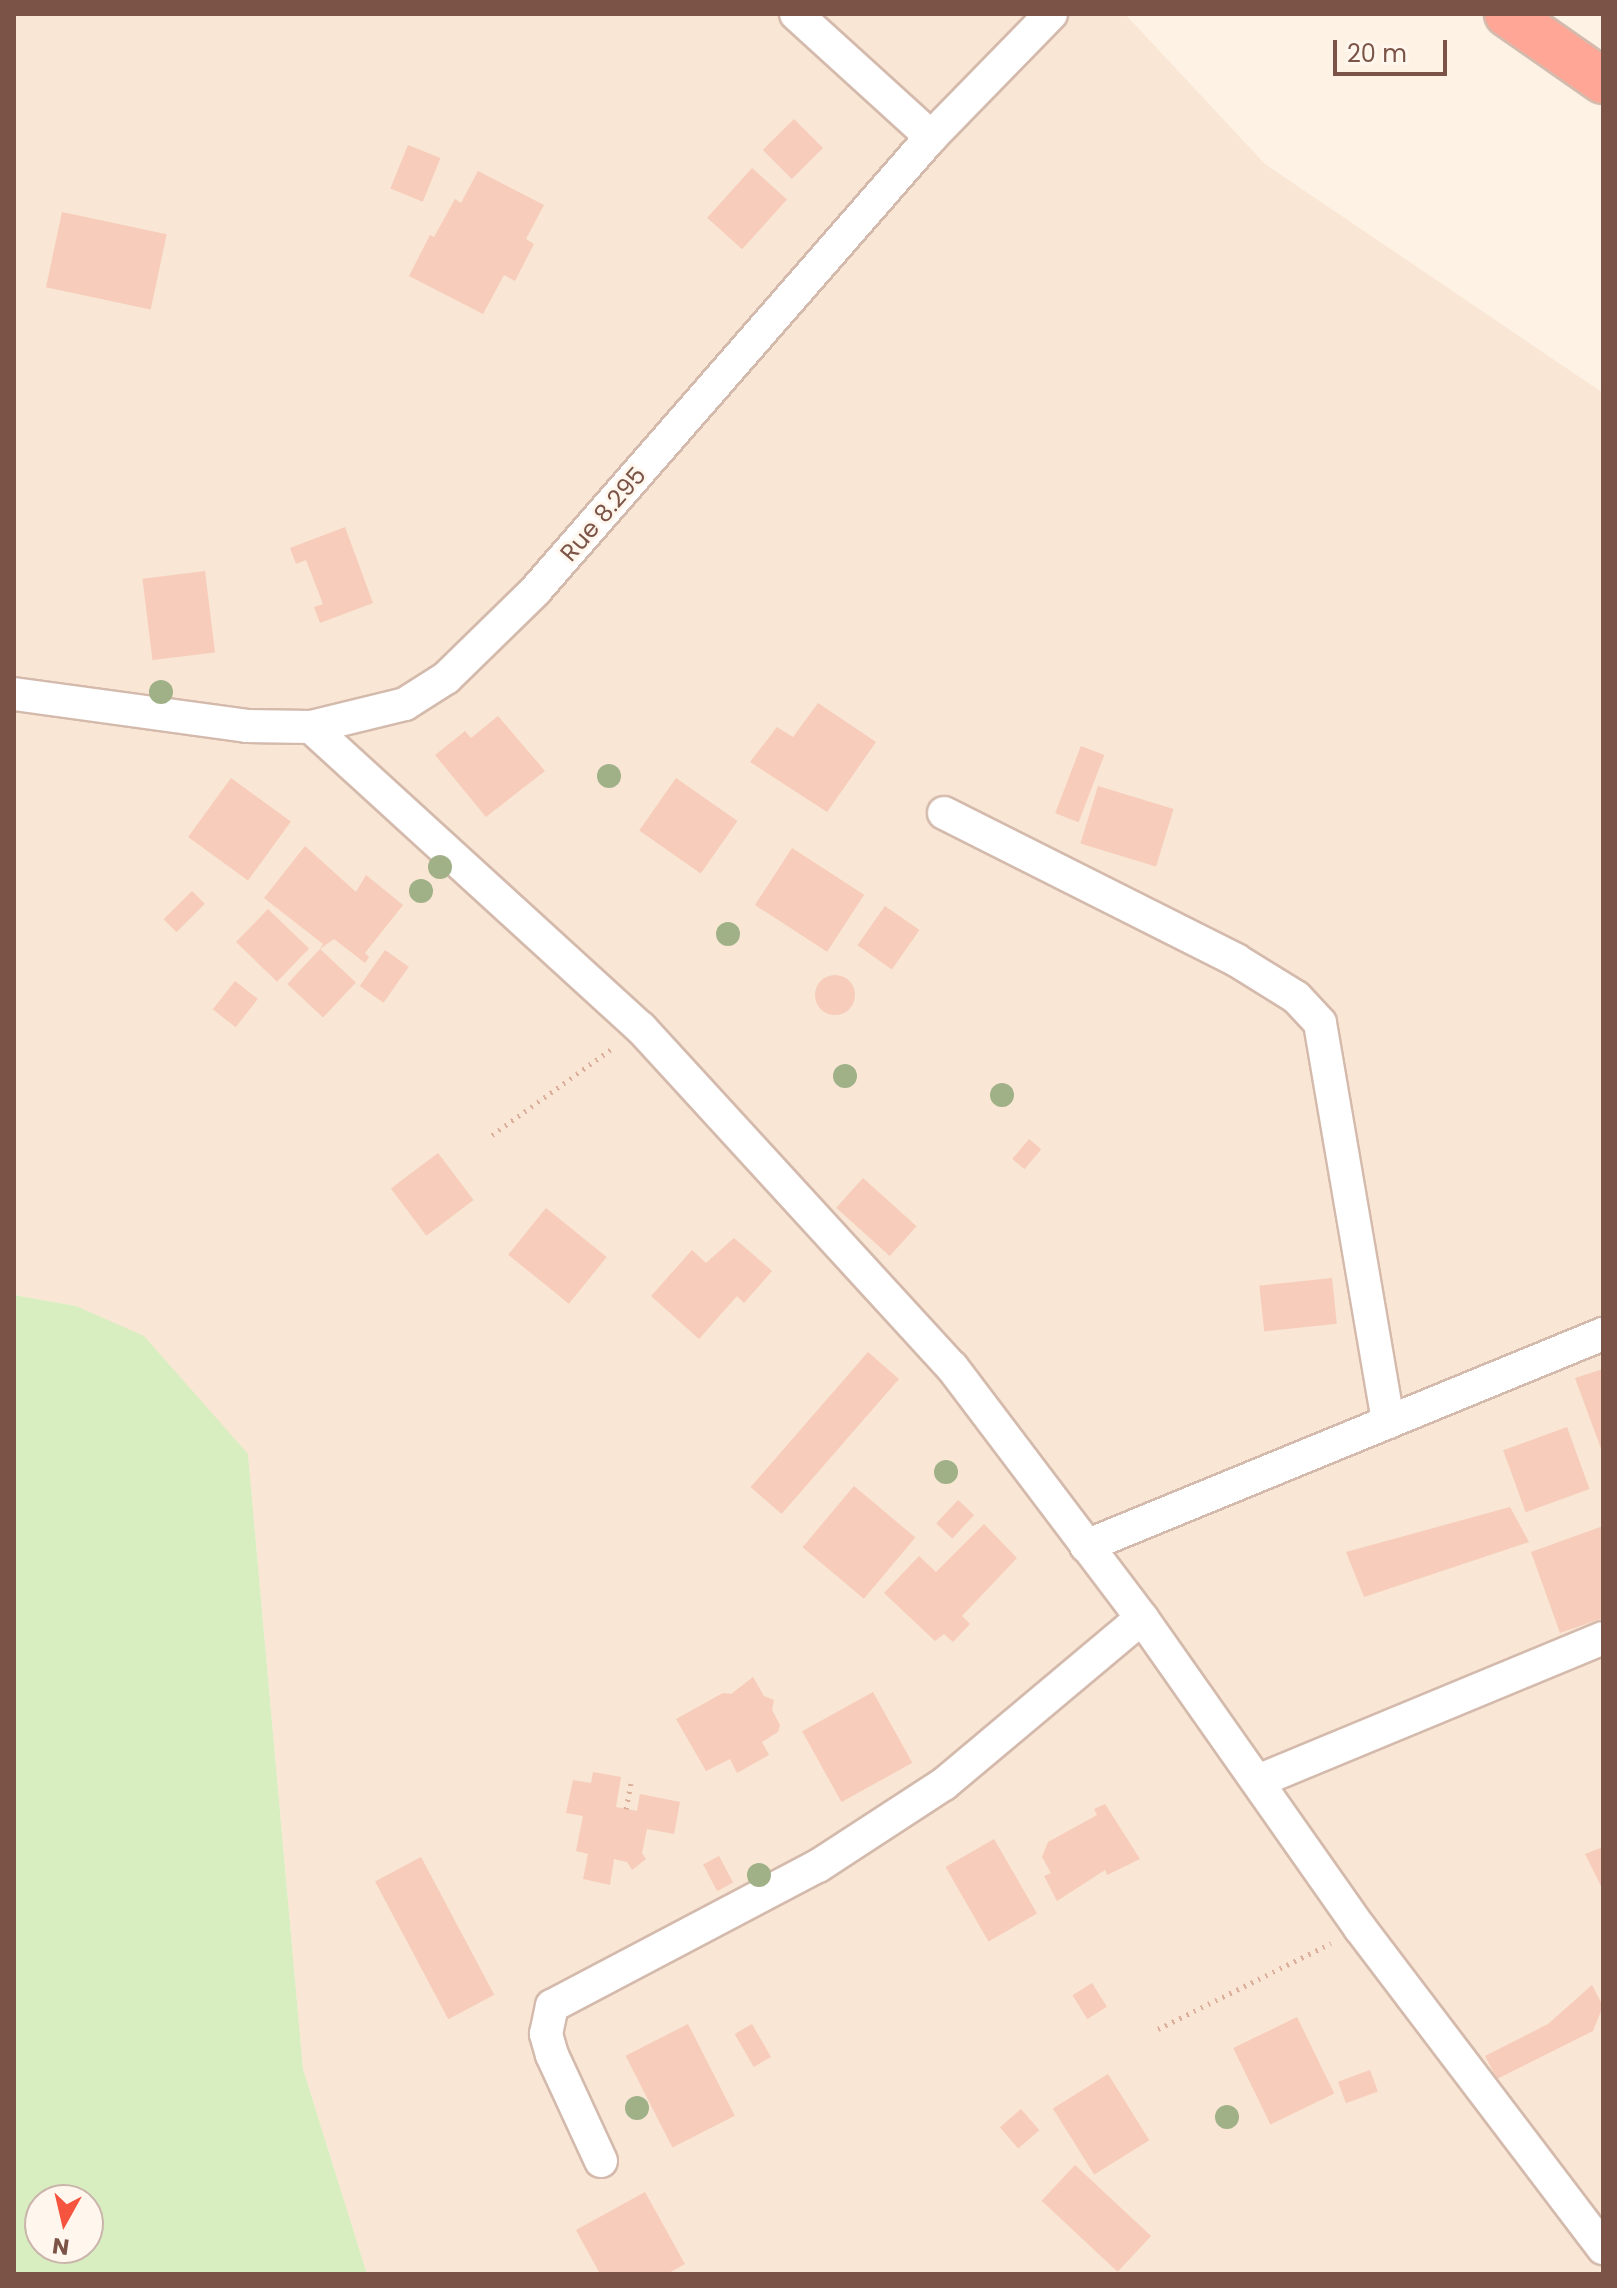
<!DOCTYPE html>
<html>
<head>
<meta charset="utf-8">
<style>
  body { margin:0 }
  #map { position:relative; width:1617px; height:2288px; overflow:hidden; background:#fef2e5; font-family:Poppins,sans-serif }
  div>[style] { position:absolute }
  .residential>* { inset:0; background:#f9e6d5 }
  .green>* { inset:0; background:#d8eec1 }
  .building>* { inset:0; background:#f7ccba; transform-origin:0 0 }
  .round { border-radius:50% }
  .path>* { height:5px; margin-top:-2.5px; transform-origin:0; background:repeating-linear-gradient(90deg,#dcaf9c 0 2px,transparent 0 8px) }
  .roads { filter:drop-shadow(2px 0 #d4baac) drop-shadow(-2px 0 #d4baac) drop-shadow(0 2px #d4baac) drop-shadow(0 -2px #d4baac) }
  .street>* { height:32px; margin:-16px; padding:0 16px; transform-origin:16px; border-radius:16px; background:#fff }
  .highway>* { height:44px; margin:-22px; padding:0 22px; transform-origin:22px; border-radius:22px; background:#ffa696 }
  .trees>* { width:24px; height:24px; margin:-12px; border-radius:50%; background:#a0b188 }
  span { translate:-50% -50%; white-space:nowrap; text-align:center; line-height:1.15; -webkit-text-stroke:6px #fff6ed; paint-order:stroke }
  .street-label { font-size:24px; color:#7b5447 }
  .frame { position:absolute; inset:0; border:16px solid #7b5447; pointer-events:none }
  .north { position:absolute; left:24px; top:2184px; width:80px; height:80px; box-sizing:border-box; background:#fff6ed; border:2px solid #cab5ab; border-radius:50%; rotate:188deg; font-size:22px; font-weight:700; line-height:32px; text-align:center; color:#7b5447 }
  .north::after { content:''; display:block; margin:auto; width:28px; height:36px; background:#f5543e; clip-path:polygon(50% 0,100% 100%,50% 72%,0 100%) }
  .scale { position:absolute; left:1333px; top:40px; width:114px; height:36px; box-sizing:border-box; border:4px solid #7b5447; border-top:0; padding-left:10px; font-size:24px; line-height:28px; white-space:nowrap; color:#7b5447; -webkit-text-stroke:6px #fff6ed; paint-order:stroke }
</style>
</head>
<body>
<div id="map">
  <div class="residential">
    <i style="clip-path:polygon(14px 14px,1125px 14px,1265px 164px,1603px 393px,1603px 2274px,367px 2274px,303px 2069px,248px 1454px,76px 1306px,14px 1295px)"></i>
  </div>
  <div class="green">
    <i style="clip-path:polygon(evenodd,14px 1295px,76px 1306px,144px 1336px,248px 1454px,303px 2069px,367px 2274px,14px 2274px,14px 1295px,40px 2200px,88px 2200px,88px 2248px,40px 2248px,40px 2200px)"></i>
  </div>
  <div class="building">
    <i style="left:794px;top:119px;width:41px;height:44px;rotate:45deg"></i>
    <i style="left:408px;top:145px;width:35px;height:47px;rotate:22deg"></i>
    <i style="left:752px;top:168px;width:47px;height:67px;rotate:42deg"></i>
    <i style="clip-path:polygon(478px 171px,544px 205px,526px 239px,534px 244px,515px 281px,504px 275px,483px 314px,409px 276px,430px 235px,434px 237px,455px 199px,461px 203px)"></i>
    <i style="left:62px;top:212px;width:107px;height:77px;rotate:12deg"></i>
    <i style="clip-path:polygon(345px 527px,373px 603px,320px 623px,314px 607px,323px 604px,306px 560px,296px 564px,290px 548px)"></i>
    <i style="left:205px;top:571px;width:82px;height:63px;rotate:83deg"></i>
    <i style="clip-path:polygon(818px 703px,876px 742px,827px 812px,750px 762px,777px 727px,793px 737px)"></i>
    <i style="clip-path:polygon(498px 716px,545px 771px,486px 817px,435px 755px,465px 731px,471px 738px)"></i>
    <i style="left:1081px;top:746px;width:25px;height:72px;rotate:21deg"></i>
    <i style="left:231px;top:778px;width:74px;height:73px;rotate:36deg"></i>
    <i style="left:676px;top:778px;width:75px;height:64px;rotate:35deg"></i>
    <i style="left:1098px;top:786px;width:79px;height:60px;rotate:17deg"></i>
    <i style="clip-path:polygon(305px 846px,356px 892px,366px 875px,403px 905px,365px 953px,369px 957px,365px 963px,334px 939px,320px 949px,323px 944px,264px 898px)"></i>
    <i style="left:792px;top:848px;width:86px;height:68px;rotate:33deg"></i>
    <i style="left:192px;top:891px;width:18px;height:40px;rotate:45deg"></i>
    <i style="left:885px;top:906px;width:42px;height:48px;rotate:35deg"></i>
    <i style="left:268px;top:909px;width:57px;height:46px;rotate:44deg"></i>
    <i style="left:320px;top:949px;width:49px;height:48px;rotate:43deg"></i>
    <i style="left:385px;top:950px;width:29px;height:44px;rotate:35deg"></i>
    <i class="round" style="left:815px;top:975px;width:40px;height:40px"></i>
    <i style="left:235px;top:981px;width:29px;height:36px;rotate:38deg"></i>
    <i style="left:1029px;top:1139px;width:16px;height:26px;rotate:40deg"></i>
    <i style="left:438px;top:1153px;width:59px;height:59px;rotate:53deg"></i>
    <i style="left:863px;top:1178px;width:72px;height:40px;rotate:42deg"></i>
    <i style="left:546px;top:1208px;width:78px;height:60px;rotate:39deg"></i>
    <i style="clip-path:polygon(734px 1238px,772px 1271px,744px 1303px,737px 1296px,699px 1339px,651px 1296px,692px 1250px,706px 1263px)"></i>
    <i style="left:1332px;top:1278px;width:46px;height:73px;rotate:84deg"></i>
    <i style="left:868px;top:1352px;width:41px;height:179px;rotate:41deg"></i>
    <i style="clip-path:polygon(1603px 1369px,1603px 1454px,1575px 1378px)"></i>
    <i style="left:1567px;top:1427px;width:66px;height:68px;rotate:70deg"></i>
    <i style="left:854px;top:1486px;width:80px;height:80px;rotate:40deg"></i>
    <i style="left:958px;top:1500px;width:22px;height:32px;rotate:43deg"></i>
    <i style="clip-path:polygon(1510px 1507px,1529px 1542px,1364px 1597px,1346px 1552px)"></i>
    <i style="clip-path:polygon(984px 1524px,1017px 1558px,962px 1616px,970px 1624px,953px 1642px,944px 1634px,935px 1641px,884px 1593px,919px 1556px,936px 1572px)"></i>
    <i style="clip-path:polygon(1603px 1526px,1603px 1618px,1560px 1633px,1531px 1552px)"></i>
    <i style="clip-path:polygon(753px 1677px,764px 1696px,774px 1700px,772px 1710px,780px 1725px,778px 1732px,762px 1742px,769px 1755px,737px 1773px,730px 1759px,706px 1771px,676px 1719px,723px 1693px,731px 1694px)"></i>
    <i style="left:873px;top:1692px;width:81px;height:81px;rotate:61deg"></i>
    <i style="clip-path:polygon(593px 1772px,621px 1777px,616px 1807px,637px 1811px,640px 1794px,680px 1802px,674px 1834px,647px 1829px,642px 1853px,646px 1859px,632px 1870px,627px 1862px,614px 1859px,610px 1885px,583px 1879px,588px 1854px,576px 1851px,583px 1816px,566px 1813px,573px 1780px,591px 1783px)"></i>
    <i style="clip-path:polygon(1105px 1804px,1140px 1859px,1107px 1875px,1105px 1870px,1057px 1901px,1044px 1876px,1051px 1873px,1042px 1857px,1048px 1842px,1097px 1815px,1094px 1809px)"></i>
    <i style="left:994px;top:1839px;width:86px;height:56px;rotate:60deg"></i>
    <i style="clip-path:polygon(1603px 1847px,1603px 1890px,1585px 1854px)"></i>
    <i style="left:719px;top:1856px;width:30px;height:18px;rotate:62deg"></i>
    <i style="left:421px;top:1857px;width:156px;height:52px;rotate:62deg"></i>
    <i style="left:1092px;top:1983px;width:28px;height:23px;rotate:58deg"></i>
    <i style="clip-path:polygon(1592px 1985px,1603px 2006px,1593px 2031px,1497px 2079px,1485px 2056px,1548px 2024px)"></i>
    <i style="left:1297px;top:2017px;width:85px;height:71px;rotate:64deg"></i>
    <i style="left:688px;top:2024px;width:103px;height:70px;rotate:63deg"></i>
    <i style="left:752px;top:2024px;width:38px;height:20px;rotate:60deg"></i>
    <i style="left:1370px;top:2070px;width:23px;height:34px;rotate:70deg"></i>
    <i style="left:1108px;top:2074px;width:78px;height:65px;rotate:58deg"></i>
    <i style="left:1021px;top:2109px;width:28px;height:28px;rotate:49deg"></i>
    <i style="left:1075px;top:2165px;width:104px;height:49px;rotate:43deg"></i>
    <i style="clip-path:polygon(645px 2192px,685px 2264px,667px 2274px,600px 2274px,576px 2230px)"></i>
  </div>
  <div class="path">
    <i style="left:492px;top:1135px;width:150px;rotate:-35.8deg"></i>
    <i style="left:626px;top:1809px;width:26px;rotate:-79deg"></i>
    <i style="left:1158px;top:2029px;width:193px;rotate:-26.4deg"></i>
  </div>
  <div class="roads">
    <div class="street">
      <i style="left:796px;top:14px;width:183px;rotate:42.3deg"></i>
      <i style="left:14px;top:694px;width:235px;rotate:7.8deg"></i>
      <i style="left:247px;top:726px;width:64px;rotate:0.9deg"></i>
      <i style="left:311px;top:727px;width:97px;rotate:-13.7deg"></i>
      <i style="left:405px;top:704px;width:49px;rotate:-32.4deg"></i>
      <i style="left:446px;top:678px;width:124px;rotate:-44.3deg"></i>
      <i style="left:535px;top:591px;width:602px;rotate:-48.9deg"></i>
      <i style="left:931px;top:137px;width:172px;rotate:-45.7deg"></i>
      <i style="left:311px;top:727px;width:447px;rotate:42.4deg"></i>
      <i style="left:641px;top:1028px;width:460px;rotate:47.5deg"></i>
      <i style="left:952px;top:1367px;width:315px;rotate:52.9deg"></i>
      <i style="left:1142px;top:1618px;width:379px;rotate:54.9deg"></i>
      <i style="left:1360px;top:1928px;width:402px;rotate:52.8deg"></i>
      <i style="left:944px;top:813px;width:327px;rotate:26.7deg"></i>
      <i style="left:1236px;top:960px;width:70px;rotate:31.7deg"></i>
      <i style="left:1296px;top:997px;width:35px;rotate:47deg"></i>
      <i style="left:1320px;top:1023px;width:405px;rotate:80.3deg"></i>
      <i style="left:1086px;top:1546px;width:559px;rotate:-22.3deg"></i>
      <i style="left:1258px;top:1781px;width:373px;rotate:-22.5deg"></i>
      <i style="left:601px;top:2161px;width:117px;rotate:-114.8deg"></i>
      <i style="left:552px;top:2055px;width:22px;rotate:-106deg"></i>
      <i style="left:546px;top:2034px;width:29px;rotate:-78deg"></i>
      <i style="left:552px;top:2006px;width:301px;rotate:-27.8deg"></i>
      <i style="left:818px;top:1866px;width:150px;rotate:-33.1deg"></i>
      <i style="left:944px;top:1784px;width:258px;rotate:-40deg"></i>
    </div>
    <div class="highway">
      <i style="left:1507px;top:14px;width:117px;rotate:34.9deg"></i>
    </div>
  </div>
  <div class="trees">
    <i style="left:161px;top:692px"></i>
    <i style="left:609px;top:776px"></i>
    <i style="left:440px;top:867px"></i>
    <i style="left:421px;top:891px"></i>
    <i style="left:728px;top:934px"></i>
    <i style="left:845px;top:1076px"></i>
    <i style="left:1002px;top:1095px"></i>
    <i style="left:946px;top:1472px"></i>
    <i style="left:759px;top:1875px"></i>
    <i style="left:637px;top:2108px"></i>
    <i style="left:1227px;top:2117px"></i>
  </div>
  <div class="street-label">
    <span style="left:603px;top:514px;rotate:-49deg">Rue 8.295</span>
  </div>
  <div class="frame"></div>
  <div class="north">N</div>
  <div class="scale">20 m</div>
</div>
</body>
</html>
